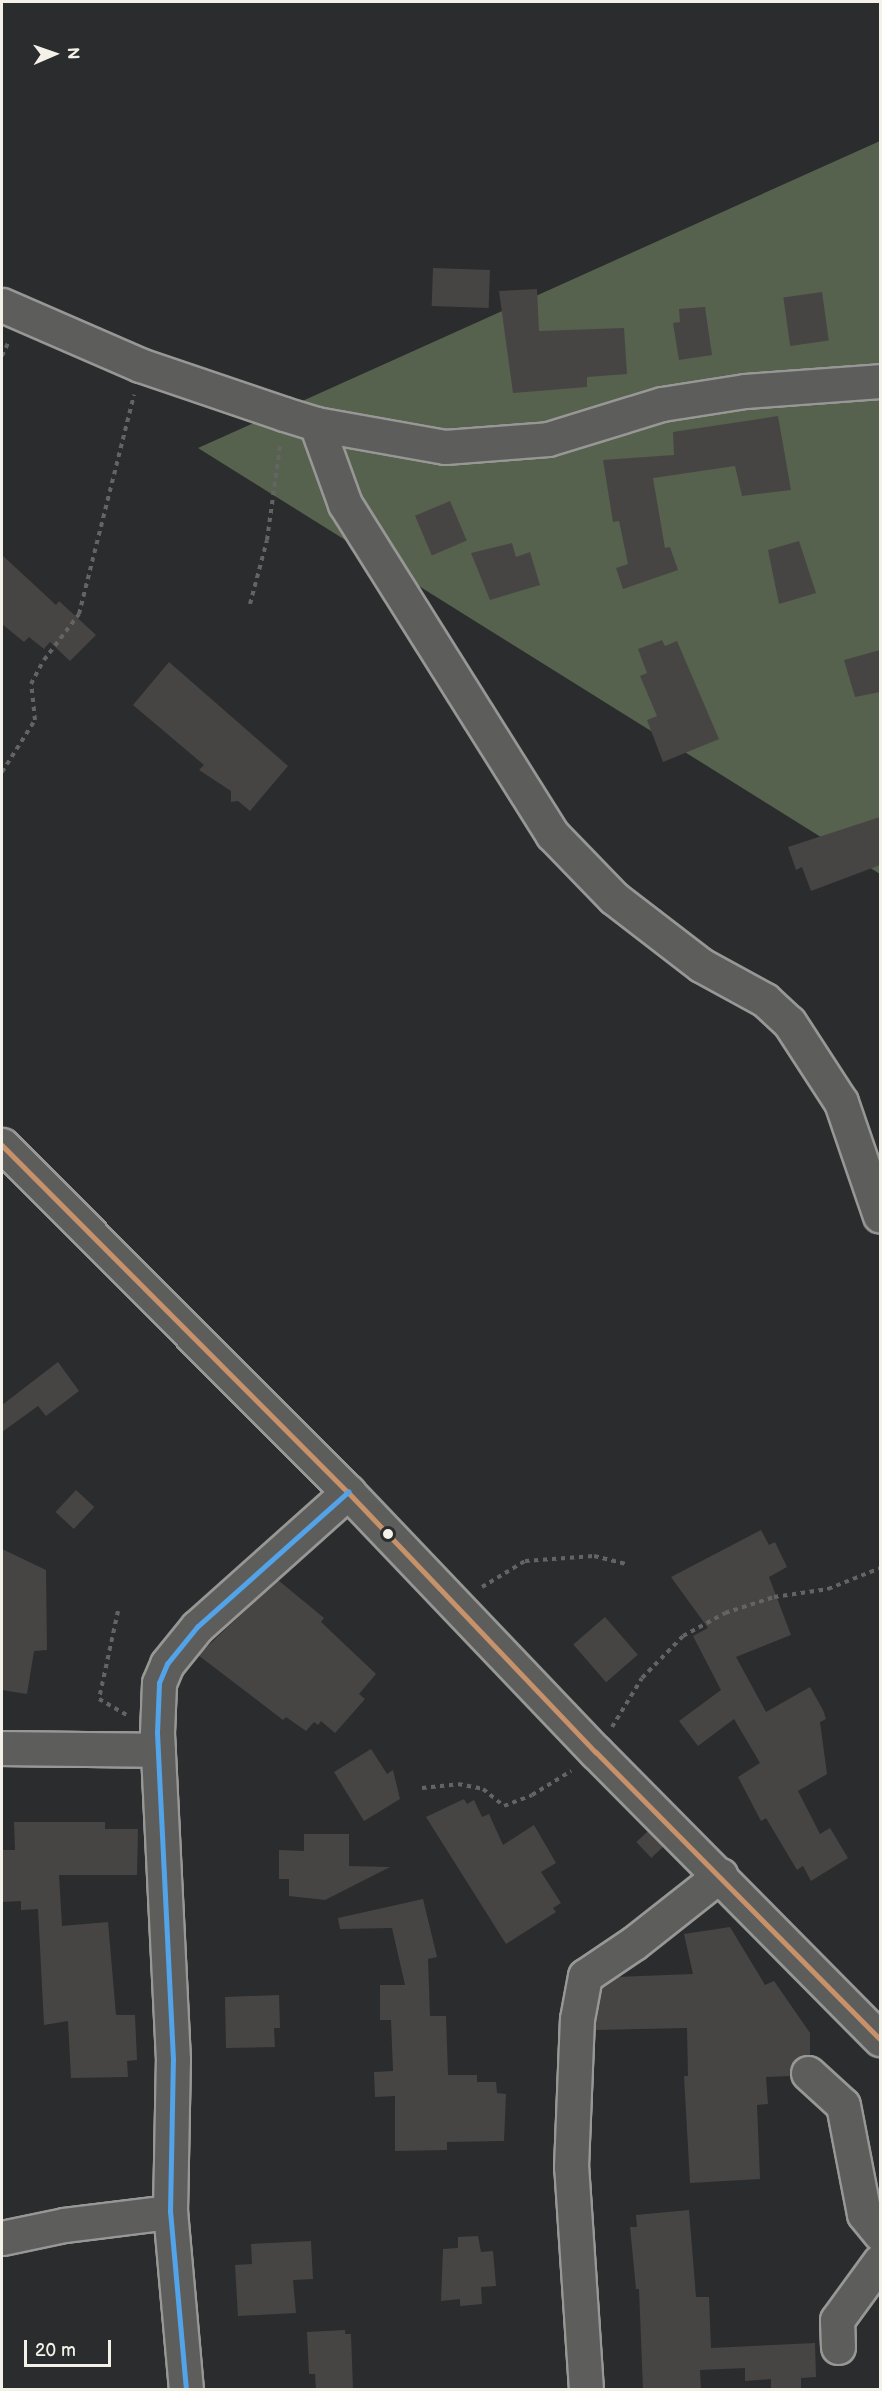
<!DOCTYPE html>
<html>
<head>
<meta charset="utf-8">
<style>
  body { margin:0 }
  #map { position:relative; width:882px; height:2391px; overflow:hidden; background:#2b2c2d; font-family:"Balsamiq Sans",sans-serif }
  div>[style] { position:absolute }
  .green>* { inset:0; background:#56624e }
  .building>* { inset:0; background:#474543; transform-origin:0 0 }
  .path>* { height:4px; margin-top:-2px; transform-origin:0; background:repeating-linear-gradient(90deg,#646464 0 4.5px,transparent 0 9px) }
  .roads { filter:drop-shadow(2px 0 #979796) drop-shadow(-2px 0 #979796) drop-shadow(0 2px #979796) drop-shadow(0 -2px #979796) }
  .minor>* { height:33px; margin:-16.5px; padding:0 16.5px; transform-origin:16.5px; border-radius:16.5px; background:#5d5d5c }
  .bus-1>* { height:4.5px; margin:-2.25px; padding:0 2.25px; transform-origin:2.25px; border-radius:2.25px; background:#c7916a }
  .bus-2>* { height:4.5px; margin:-2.25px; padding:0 2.25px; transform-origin:2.25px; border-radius:2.25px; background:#53a3e8 }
  .dots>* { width:16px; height:16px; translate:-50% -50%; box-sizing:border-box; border:3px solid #2a2d2e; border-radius:50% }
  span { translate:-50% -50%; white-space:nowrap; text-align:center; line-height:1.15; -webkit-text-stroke:6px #2a2d2e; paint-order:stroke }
  .frame { position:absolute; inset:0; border:3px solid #f4f1e8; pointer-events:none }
  .north { position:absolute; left:24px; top:24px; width:60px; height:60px; -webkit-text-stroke:4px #2a2d2e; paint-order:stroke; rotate:88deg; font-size:16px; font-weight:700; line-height:24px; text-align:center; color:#f4f1e8 }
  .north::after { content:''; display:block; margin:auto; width:21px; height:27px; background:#f4f1e8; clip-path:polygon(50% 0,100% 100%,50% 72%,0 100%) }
  .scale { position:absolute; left:24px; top:2340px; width:87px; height:27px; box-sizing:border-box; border:3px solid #f4f1e8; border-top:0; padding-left:8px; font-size:18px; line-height:21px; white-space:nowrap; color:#f4f1e8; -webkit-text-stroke:4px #2a2d2e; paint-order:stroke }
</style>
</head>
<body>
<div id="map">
  <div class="green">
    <i style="clip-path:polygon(880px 141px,880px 874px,198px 448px)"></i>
  </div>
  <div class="building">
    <i style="left:433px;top:268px;width:57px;height:38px;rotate:2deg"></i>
    <i style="clip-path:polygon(537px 289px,539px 331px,624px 328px,627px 374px,587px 377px,587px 387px,513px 393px,499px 291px)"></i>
    <i style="left:822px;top:292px;width:49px;height:39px;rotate:82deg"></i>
    <i style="clip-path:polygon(705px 307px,712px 355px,679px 360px,673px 323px,680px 322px,679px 309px)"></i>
    <i style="clip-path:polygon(778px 416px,791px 490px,742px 496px,735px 466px,653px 478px,665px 548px,670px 547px,678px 570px,623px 589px,616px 568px,628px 564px,619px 521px,613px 522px,603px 460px,674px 455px,673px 432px)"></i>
    <i style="left:450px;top:501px;width:43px;height:38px;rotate:67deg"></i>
    <i style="clip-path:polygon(799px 541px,816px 593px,779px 604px,768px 550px)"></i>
    <i style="clip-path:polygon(512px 543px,516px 557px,530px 552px,540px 585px,490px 600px,471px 553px)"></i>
    <i style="clip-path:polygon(2px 555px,56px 605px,59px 601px,96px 635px,70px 661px,50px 642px,44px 649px,29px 637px,24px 642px,2px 624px)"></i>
    <i style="clip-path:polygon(662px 640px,665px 646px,677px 641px,719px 739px,663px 762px,647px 720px,657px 716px,640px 676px,647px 673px,638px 649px)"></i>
    <i style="clip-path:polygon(880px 650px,880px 692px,855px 697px,844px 660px)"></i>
    <i style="clip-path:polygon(169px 662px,288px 766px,250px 811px,238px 801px,231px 802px,231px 791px,199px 770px,204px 765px,133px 705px)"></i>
    <i style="clip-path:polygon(880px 817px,880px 865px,811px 891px,802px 867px,796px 870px,788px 847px)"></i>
    <i style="clip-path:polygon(58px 1362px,79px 1391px,46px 1416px,38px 1406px,2px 1432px,2px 1405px)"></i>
    <i style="left:76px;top:1490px;width:25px;height:30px;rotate:43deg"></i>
    <i style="clip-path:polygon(761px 1530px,769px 1545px,775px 1542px,787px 1567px,769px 1577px,791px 1635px,736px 1657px,766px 1712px,810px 1687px,823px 1710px,826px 1719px,820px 1722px,827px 1774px,798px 1791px,820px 1834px,830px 1828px,848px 1858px,811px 1881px,803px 1866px,797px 1870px,766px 1818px,761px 1821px,738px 1777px,760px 1763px,734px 1719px,698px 1746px,679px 1721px,721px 1690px,693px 1636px,708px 1628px,671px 1577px)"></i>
    <i style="clip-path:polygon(2px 1549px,46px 1570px,47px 1650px,34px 1651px,27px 1694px,2px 1690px)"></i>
    <i style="clip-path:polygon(278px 1580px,324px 1618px,321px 1622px,376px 1674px,359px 1694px,365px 1699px,335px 1733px,321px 1721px,318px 1725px,314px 1722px,306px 1731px,286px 1717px,283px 1720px,198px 1655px)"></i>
    <i style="left:605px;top:1617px;width:50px;height:42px;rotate:49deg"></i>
    <i style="clip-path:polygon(371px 1749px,387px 1774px,393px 1770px,400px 1799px,364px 1821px,334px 1772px)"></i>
    <i style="clip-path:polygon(464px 1799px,467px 1804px,474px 1800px,482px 1817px,489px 1814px,503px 1845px,534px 1825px,556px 1863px,541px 1872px,561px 1903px,553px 1908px,556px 1912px,506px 1944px,426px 1817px)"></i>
    <i style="clip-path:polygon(14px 1822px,105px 1822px,105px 1829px,138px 1829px,137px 1875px,59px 1875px,62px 1926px,108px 1922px,116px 2015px,135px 2015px,137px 2060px,127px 2061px,128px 2077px,71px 2078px,68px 2021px,44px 2025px,38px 1909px,21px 1910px,21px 1901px,2px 1902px,2px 1850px,15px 1850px)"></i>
    <i style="left:648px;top:1831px;width:22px;height:16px;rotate:47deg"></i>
    <i style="clip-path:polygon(304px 1834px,349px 1834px,349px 1866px,390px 1867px,325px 1900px,289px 1896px,289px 1879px,279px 1879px,279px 1850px,304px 1851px)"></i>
    <i style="clip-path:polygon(423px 1899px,437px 1957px,428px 1959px,430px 2016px,446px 2016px,448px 2075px,477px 2075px,477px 2082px,496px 2082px,497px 2093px,506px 2094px,504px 2141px,447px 2142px,447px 2150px,395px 2151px,395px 2096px,375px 2097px,374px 2072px,393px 2071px,391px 2020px,380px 2020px,380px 1985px,405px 1985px,392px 1928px,340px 1929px,338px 1918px)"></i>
    <i style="clip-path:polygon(730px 1927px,765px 1985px,774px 1981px,810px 2033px,810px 2055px,795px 2060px,790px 2076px,766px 2077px,768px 2104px,757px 2105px,760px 2179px,690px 2183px,684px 2076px,688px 2076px,687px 2028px,595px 2030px,596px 2021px,602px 1987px,616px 1977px,693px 1974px,684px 1934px)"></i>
    <i style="clip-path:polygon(279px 1995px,280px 2028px,274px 2028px,275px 2047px,226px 2048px,225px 1997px)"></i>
    <i style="clip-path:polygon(689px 2210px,696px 2297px,709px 2297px,711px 2348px,815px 2343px,816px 2377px,801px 2378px,801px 2390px,771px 2390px,771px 2379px,745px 2381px,745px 2368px,700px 2370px,701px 2390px,643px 2390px,639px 2289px,636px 2289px,630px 2227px,637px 2227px,636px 2215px)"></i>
    <i style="clip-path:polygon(478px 2236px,481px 2252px,493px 2251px,496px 2286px,481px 2287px,482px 2304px,460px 2306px,460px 2299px,441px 2301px,443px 2249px,458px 2248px,458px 2237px)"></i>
    <i style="clip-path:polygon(311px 2241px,313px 2279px,293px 2280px,296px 2313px,238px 2316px,235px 2265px,252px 2264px,251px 2244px)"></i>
    <i style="clip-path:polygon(345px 2330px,345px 2334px,351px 2334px,353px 2390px,316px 2390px,315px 2374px,309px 2374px,307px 2332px)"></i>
  </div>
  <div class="path">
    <i style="left:2px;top:356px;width:17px;rotate:-65deg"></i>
    <i style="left:250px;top:604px;width:66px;rotate:-75.1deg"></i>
    <i style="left:267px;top:540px;width:95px;rotate:-82.1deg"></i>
    <i style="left:2px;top:772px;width:62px;rotate:-57.6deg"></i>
    <i style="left:35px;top:720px;width:36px;rotate:-96deg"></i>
    <i style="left:31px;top:684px;width:27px;rotate:-62deg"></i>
    <i style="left:44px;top:660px;width:58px;rotate:-52.7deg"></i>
    <i style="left:79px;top:614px;width:226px;rotate:-75.9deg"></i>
    <i style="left:482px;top:1587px;width:50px;rotate:-31.2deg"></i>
    <i style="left:525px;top:1561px;width:69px;rotate:-4.1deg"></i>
    <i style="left:594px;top:1556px;width:33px;rotate:14deg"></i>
    <i style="left:118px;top:1611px;width:90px;rotate:102.2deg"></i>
    <i style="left:99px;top:1699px;width:34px;rotate:30deg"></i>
    <i style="left:612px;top:1727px;width:57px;rotate:-58.5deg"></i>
    <i style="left:642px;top:1678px;width:59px;rotate:-45.7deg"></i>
    <i style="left:683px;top:1636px;width:48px;rotate:-28.7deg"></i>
    <i style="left:725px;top:1613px;width:52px;rotate:-18.1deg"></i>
    <i style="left:774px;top:1597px;width:55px;rotate:-8.4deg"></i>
    <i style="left:828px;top:1589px;width:56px;rotate:-22deg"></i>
    <i style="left:422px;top:1788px;width:36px;rotate:-6deg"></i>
    <i style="left:458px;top:1784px;width:25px;rotate:11deg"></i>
    <i style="left:483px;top:1789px;width:27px;rotate:39deg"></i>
    <i style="left:504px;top:1806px;width:30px;rotate:-21deg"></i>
    <i style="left:532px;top:1795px;width:46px;rotate:-31.6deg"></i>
  </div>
  <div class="roads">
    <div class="minor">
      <i style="left:2px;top:305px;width:150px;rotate:23.5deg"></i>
      <i style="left:140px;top:365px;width:152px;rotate:18.8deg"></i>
      <i style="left:284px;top:414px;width:34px;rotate:17deg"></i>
      <i style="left:316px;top:424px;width:131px;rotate:10.1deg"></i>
      <i style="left:445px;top:447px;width:103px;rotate:-4.4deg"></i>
      <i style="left:548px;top:439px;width:119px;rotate:-17.1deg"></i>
      <i style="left:662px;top:404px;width:84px;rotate:-8.9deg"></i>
      <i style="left:745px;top:391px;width:135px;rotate:-4.2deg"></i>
      <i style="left:316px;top:424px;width:85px;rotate:70.1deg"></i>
      <i style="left:345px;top:504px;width:390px;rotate:57.9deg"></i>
      <i style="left:552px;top:834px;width:89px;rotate:45.9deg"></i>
      <i style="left:614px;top:898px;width:110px;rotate:37.6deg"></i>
      <i style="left:701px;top:965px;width:73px;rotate:28.7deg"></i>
      <i style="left:765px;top:1000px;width:33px;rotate:43deg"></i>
      <i style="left:789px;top:1022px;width:95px;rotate:57deg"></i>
      <i style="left:841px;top:1102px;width:120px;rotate:71.1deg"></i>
      <i style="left:2px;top:1145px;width:490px;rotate:45.1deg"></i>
      <i style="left:348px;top:1492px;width:359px;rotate:46.4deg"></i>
      <i style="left:596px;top:1752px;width:404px;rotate:45.3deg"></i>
      <i style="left:2px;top:1748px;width:156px;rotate:0.7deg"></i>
      <i style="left:808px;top:2073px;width:47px;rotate:42.4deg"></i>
      <i style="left:843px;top:2105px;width:111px;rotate:79.1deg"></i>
      <i style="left:864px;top:2214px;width:26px;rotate:51deg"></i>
      <i style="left:2px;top:2238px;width:63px;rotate:-11.8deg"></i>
      <i style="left:64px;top:2225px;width:107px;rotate:-7deg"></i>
      <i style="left:838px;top:2347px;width:27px;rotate:-92deg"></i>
      <i style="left:837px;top:2320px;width:73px;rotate:-53.9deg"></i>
      <i style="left:186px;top:2390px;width:179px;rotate:-95.1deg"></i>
      <i style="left:170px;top:2212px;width:152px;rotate:-88.9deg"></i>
      <i style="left:173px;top:2060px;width:327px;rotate:-92.8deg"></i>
      <i style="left:157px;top:1733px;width:50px;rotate:-87.7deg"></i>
      <i style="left:159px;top:1683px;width:21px;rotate:-67deg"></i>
      <i style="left:167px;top:1664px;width:48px;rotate:-51deg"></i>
      <i style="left:197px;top:1627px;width:203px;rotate:-41.8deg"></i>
      <i style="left:586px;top:2390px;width:224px;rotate:-93.8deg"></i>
      <i style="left:571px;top:2167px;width:148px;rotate:-87.7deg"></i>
      <i style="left:577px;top:2019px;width:44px;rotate:-79.5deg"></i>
      <i style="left:585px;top:1976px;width:59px;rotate:-34deg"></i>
      <i style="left:634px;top:1943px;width:110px;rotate:-38.3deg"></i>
    </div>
  </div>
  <div class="bus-1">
    <i style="left:2px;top:1145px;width:490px;rotate:45.1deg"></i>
    <i style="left:348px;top:1492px;width:359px;rotate:46.4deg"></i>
    <i style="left:596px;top:1752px;width:404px;rotate:45.3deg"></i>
  </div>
  <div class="bus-2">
    <i style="left:186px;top:2390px;width:179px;rotate:-95.1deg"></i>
    <i style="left:170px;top:2212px;width:152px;rotate:-88.9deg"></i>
    <i style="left:173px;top:2060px;width:327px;rotate:-92.8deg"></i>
    <i style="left:157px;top:1733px;width:50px;rotate:-87.7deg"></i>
    <i style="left:159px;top:1683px;width:21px;rotate:-67deg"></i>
    <i style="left:167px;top:1664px;width:48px;rotate:-51deg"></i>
    <i style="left:197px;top:1627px;width:203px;rotate:-41.8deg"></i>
  </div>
  <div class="dots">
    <i style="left:388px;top:1534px;background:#f4f1e8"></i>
  </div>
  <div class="frame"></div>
  <div class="north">N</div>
  <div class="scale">20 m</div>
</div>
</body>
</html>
